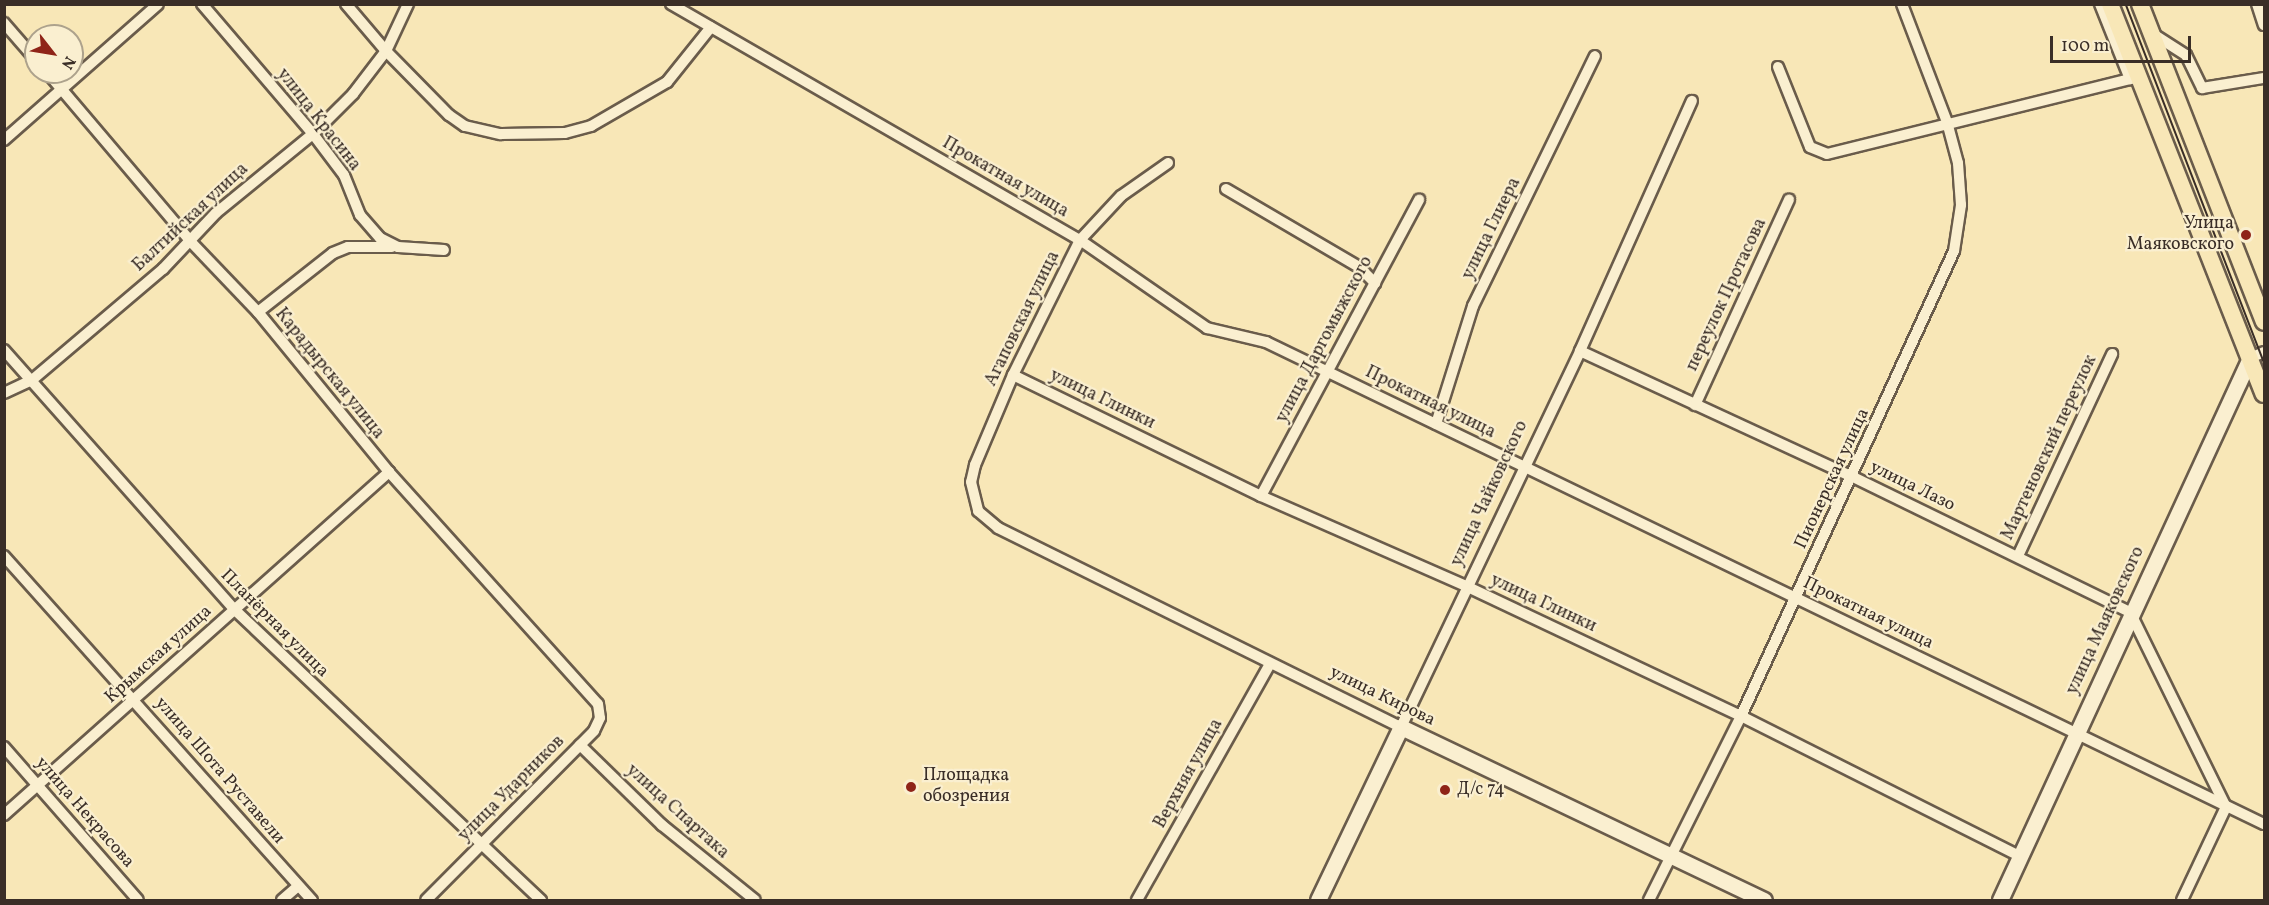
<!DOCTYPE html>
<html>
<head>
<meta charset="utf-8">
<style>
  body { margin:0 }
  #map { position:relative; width:2269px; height:905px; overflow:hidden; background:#f8e7b7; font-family:Vollkorn,serif }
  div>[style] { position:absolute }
  .roads { filter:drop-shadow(2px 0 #6a5c4b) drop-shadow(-2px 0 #6a5c4b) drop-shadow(0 2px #6a5c4b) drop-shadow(0 -2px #6a5c4b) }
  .street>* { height:10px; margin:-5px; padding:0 5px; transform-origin:5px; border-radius:5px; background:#faefd0 }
  .secondary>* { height:15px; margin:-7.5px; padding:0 7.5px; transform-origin:7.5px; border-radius:7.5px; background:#faefd0 }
  .primary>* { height:16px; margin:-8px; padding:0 8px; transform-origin:8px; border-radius:8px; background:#f8e7b7 }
  .tram>* { height:1.5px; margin:-0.75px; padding:0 0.75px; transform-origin:0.75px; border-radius:0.75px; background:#3a2e27 }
  .dots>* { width:16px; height:16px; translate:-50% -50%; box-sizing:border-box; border:3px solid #faefd0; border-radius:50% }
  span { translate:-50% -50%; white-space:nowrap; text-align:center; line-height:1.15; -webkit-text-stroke:4.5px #faefd0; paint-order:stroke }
  .street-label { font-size:18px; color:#3a2e27 }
  .poi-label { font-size:18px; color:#3a2e27 }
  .right { translate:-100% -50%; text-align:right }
  .left { translate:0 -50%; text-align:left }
  .frame { position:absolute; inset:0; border:6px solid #3a2e27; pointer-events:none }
  .north { position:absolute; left:24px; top:24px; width:60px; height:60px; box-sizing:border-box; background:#faefd0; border:2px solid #ada28c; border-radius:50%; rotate:121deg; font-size:16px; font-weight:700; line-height:24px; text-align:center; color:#3a2e27 }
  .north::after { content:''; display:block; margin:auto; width:21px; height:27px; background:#8f2418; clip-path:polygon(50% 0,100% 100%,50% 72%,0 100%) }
  .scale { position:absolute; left:2050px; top:36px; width:141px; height:27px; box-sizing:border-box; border:3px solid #3a2e27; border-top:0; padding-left:8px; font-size:18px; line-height:21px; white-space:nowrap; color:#3a2e27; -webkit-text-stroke:4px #faefd0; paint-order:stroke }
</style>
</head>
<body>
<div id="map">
  <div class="roads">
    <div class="street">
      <i style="left:202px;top:4px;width:171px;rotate:49.5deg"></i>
      <i style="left:313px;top:134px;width:51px;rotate:52.9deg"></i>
      <i style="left:344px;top:175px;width:43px;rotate:68.2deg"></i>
      <i style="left:360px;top:215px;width:30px;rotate:49deg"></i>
      <i style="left:380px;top:238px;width:20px;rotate:27deg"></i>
      <i style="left:398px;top:247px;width:46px;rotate:3.7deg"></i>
      <i style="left:346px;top:4px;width:62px;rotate:49.6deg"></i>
      <i style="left:386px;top:51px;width:90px;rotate:45.5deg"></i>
      <i style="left:449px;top:115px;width:19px;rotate:35deg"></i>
      <i style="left:465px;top:126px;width:37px;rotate:13deg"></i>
      <i style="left:501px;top:134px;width:64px;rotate:-0.9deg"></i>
      <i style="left:565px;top:133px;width:27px;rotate:-15deg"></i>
      <i style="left:591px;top:126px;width:88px;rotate:-30.1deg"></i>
      <i style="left:667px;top:82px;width:70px;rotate:-51.3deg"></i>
      <i style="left:671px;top:4px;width:472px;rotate:30deg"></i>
      <i style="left:1080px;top:240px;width:155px;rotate:34.7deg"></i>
      <i style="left:1207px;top:328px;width:61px;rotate:13.3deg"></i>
      <i style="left:1266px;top:342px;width:1108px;rotate:25.78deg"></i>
      <i style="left:2100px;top:4px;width:81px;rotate:68.2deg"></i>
      <i style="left:2257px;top:4px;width:22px;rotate:72deg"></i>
      <i style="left:4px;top:23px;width:49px;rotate:49.1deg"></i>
      <i style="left:2150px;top:32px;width:43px;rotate:32.6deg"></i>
      <i style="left:2186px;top:55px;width:37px;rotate:64deg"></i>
      <i style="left:2202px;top:88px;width:63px;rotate:-9.2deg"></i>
      <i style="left:1778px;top:67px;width:86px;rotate:68.2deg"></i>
      <i style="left:1810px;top:147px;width:18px;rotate:22deg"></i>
      <i style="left:1827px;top:154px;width:319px;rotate:-13.9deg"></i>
      <i style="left:47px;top:72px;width:223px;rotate:49.7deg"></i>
      <i style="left:191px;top:242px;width:97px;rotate:46.3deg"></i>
      <i style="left:258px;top:312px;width:207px;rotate:50.7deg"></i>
      <i style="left:389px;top:472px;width:312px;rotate:48deg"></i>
      <i style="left:598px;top:704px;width:14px;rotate:82deg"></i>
      <i style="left:600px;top:718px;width:14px;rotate:115deg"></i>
      <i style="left:594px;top:731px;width:238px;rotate:134.8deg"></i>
      <i style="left:4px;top:140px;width:205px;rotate:-41.4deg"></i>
      <i style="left:1168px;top:163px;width:57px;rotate:144.9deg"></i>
      <i style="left:1121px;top:196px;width:60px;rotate:133deg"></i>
      <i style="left:1080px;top:240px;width:151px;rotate:116.4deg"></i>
      <i style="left:1013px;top:375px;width:98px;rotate:112.9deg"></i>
      <i style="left:975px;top:465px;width:17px;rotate:103deg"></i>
      <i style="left:971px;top:482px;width:30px;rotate:76deg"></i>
      <i style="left:978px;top:511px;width:26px;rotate:40deg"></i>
      <i style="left:998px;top:528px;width:449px;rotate:26.3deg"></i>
      <i style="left:1401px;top:727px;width:416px;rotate:-64.5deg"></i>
      <i style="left:1580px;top:351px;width:274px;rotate:-65.9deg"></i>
      <i style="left:1226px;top:189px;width:154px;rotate:30.4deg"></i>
      <i style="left:1359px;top:267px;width:23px;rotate:45deg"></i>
      <i style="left:258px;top:312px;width:95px;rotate:-38.2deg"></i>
      <i style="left:333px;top:253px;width:16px;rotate:-22deg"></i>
      <i style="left:348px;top:247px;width:44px"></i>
      <i style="left:4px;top:350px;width:348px;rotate:48.4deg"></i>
      <i style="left:235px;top:610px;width:422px;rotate:43.5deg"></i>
      <i style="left:1580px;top:351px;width:301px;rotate:24.8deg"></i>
      <i style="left:1853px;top:477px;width:308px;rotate:26deg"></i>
      <i style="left:2130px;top:612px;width:217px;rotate:63.8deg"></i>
      <i style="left:2226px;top:807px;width:103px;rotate:115.3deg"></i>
      <i style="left:2250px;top:358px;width:15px;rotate:-23deg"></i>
      <i style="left:1013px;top:375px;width:276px;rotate:26deg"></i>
      <i style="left:1261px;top:496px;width:226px;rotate:23.7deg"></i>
      <i style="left:1468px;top:587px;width:302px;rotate:25.3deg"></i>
      <i style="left:1741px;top:716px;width:313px;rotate:26.7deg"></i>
      <i style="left:4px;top:393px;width:31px;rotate:-25deg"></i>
      <i style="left:32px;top:380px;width:172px;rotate:-40.3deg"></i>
      <i style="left:163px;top:269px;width:77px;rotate:-46.6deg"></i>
      <i style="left:216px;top:213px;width:125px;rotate:-39.2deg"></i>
      <i style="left:313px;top:134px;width:57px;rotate:-45deg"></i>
      <i style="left:353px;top:94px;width:54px;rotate:-52.5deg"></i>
      <i style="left:386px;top:51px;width:52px;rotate:-64.9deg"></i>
      <i style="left:1695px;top:405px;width:226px;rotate:-65.4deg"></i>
      <i style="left:1436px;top:424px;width:124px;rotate:-72.6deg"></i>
      <i style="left:1473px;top:306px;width:278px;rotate:-64deg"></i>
      <i style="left:1261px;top:496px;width:336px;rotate:-61.9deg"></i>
      <i style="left:4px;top:556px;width:462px;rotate:48.2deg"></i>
      <i style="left:2018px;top:556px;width:223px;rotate:-65deg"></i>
      <i style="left:580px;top:745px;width:115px;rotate:44.3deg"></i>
      <i style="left:662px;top:825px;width:119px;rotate:38.9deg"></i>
      <i style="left:4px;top:747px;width:203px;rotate:48.8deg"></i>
      <i style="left:4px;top:815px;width:516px;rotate:-41.7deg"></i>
      <i style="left:282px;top:900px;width:21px;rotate:-41deg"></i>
      <i style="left:1137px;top:900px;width:271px;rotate:-60.6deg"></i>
      <i style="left:1649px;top:900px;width:206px;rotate:-63.4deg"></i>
      <i style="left:1741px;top:716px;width:511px;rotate:-65.39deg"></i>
      <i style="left:1954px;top:251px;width:47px;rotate:-81.3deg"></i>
      <i style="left:1961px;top:205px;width:42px;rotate:-94.1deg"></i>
      <i style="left:1958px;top:163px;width:42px;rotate:-105deg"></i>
      <i style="left:1947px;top:122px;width:126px;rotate:-110.9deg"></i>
    </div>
    <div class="secondary">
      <i style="left:1318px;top:900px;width:192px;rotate:-64.4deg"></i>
      <i style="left:1401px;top:727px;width:402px;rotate:25.5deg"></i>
      <i style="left:2000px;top:900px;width:597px;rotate:-65.24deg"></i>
    </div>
    <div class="primary">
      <i style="left:2110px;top:4px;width:419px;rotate:68.5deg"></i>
      <i style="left:2140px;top:4px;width:341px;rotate:68.7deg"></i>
    </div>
  </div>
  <div class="tram">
    <i style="left:2126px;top:4px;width:384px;rotate:68.9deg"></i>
  </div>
  <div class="dots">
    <i style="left:2246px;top:235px;background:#8f2418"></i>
    <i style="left:911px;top:787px;background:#8f2418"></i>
    <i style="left:1445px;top:790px;background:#8f2418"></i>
  </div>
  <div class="street-label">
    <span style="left:318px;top:120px;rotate:52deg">улица Красина</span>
    <span style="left:1005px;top:178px;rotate:30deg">Прокатная улица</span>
    <span style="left:191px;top:218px;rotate:-43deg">Балтийская улица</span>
    <span style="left:1492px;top:229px;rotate:-64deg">улица Глиера</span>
    <span style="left:1727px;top:295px;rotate:-65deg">переулок Протасова</span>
    <span style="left:1023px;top:319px;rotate:-64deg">Агаповская улица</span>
    <span style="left:1325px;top:340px;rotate:-62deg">улица Даргомыжского</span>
    <span style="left:329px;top:374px;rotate:51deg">Карадырская улица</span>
    <span style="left:1102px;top:400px;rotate:26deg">улица Глинки</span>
    <span style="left:1430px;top:403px;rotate:26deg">Прокатная улица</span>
    <span style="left:2050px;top:448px;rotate:-65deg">Мартеновский переулок</span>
    <span style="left:1833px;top:479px;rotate:-65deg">Пионерская улица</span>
    <span style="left:1912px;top:487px;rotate:26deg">улица Лазо</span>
    <span style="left:1490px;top:494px;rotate:-65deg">улица Чайковского</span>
    <span style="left:1543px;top:604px;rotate:25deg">улица Глинки</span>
    <span style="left:1868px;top:614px;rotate:26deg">Прокатная улица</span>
    <span style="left:2106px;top:621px;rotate:-65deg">улица Маяковского</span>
    <span style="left:274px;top:624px;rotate:45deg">Планёрная улица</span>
    <span style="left:159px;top:655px;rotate:-42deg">Крымская улица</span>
    <span style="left:1382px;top:697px;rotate:26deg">улица Кирова</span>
    <span style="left:219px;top:771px;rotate:49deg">улица Шота Руставели</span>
    <span style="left:1189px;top:774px;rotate:-61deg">Верхняя улица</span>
    <span style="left:512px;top:789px;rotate:-45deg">улица Ударников</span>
    <span style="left:677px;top:812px;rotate:42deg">улица Спартака</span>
    <span style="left:84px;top:813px;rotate:49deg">улица Некрасова</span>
  </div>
  <div class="poi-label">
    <span class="right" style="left:2234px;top:235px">Улица<br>Маяковского</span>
    <span class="left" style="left:923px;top:787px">Площадка<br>обозрения</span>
    <span class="left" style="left:1457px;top:790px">Д/с 74</span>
  </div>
  <div class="frame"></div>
  <div class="north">N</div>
  <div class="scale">100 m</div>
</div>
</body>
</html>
